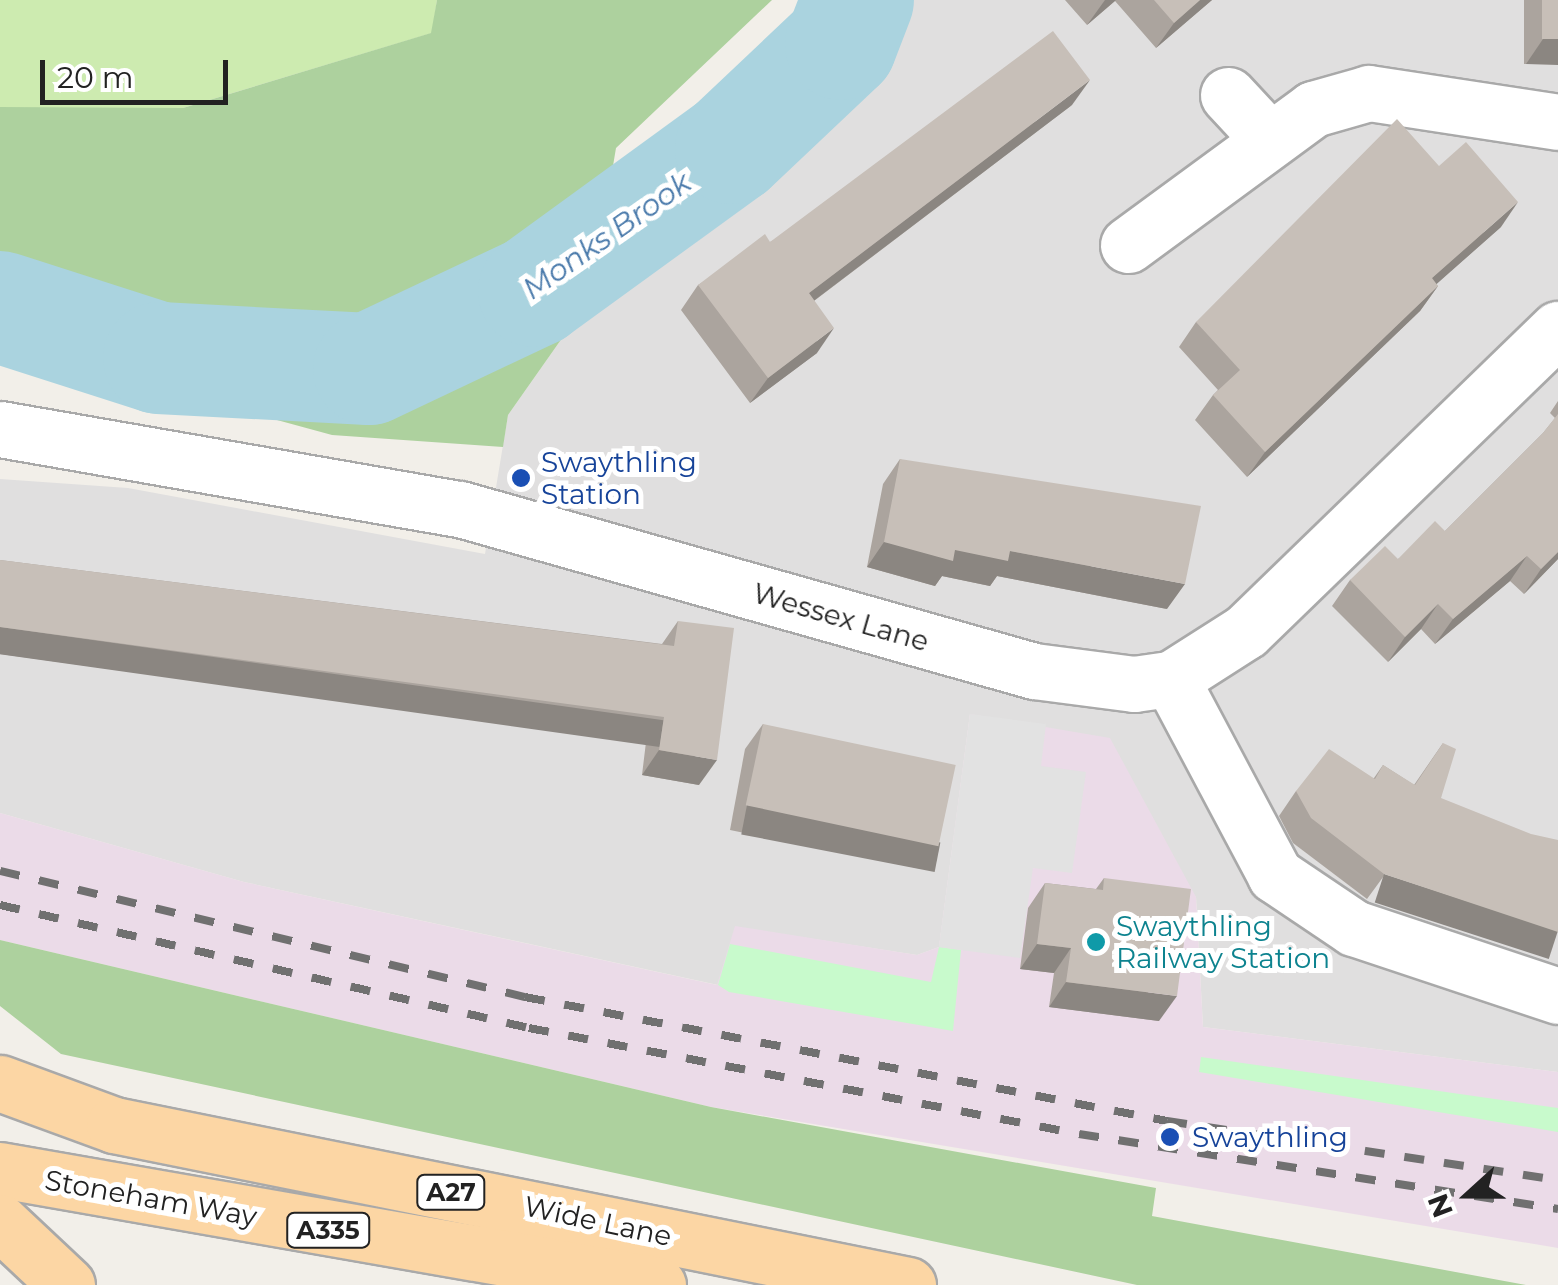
<!DOCTYPE html>
<html>
<head>
<meta charset="utf-8">
<style>
  body { margin:0 }
  #map { position:relative; width:1558px; height:1285px; overflow:hidden; background:#f2efe9; font-family:Montserrat,sans-serif }
  div>[style] { position:absolute }
  .residential>* { inset:0; background:#e0dfdf }
  .industrial>* { inset:0; background:#ebdbe8 }
  .grass>* { inset:0; background:#cdebb0 }
  .forest>* { inset:0; background:#add19e }
  .park>* { inset:0; background:#c8facc }
  .parking>* { inset:0; background:#e2e2e2 }
  .river>* { height:112px; margin:-56px; padding:0 56px; transform-origin:56px; border-radius:56px; background:#aad3df }
  .roads { filter:drop-shadow(2px 0 #a9a9a9) drop-shadow(-2px 0 #a9a9a9) drop-shadow(0 2px #a9a9a9) drop-shadow(0 -2px #a9a9a9) }
  .minor>* { height:55px; margin:-27.5px; padding:0 27.5px; transform-origin:27.5px; border-radius:27.5px; background:#fff }
  .tertiary>* { height:55px; margin:-27.5px; padding:0 27.5px; transform-origin:27.5px; border-radius:27.5px; background:#fff }
  .primary>* { height:55px; margin:-27.5px; padding:0 27.5px; transform-origin:27.5px; border-radius:27.5px; background:#fcd6a4 }
  .rail>* { height:8px; margin-top:-4px; transform-origin:0; background:repeating-linear-gradient(90deg,#707070 0 20px,transparent 0 40px) }
  .wall>* { inset:0; background:#aba49e; transform-origin:0 0 }
  .shaded-wall>* { inset:0; background:#8b8681; transform-origin:0 0 }
  .building>* { inset:0; background:#c7bfb8; transform-origin:0 0 }
  .dots>* { width:28px; height:28px; translate:-50% -50%; box-sizing:border-box; border:5px solid #fff; border-radius:50% }
  span { translate:-50% -50%; white-space:nowrap; text-align:center; line-height:1.15; -webkit-text-stroke:10px #fff; paint-order:stroke }
  .shield-label span { padding:2px 8px; background:#fff; border:2px solid; border-radius:8px; -webkit-text-stroke-width:0 }
  .shield-label { font-size:25px; color:#222; font-weight:700 }
  .transit-label { font-size:28px; color:#164399 }
  .left { translate:0 -50%; text-align:left }
  .street-label { font-size:28px; color:#222 }
  .culture-label { font-size:28px; color:#0d838f }
  .water-label { font-size:30px; color:#4a7aab; font-style:italic }
  .north { position:absolute; left:1418px; top:1145px; width:100px; height:100px; -webkit-text-stroke:8px #fff; paint-order:stroke; rotate:249deg; font-size:28px; font-weight:700; line-height:40px; text-align:center; color:#222 }
  .north::after { content:''; display:block; margin:auto; width:35px; height:45px; background:#222; clip-path:polygon(50% 0,100% 100%,50% 72%,0 100%) }
  .scale { position:absolute; left:40px; top:60px; width:188px; height:45px; box-sizing:border-box; border:5px solid #222; border-top:0; padding-left:12px; font-size:30px; line-height:35px; white-space:nowrap; color:#222; -webkit-text-stroke:8px #fff; paint-order:stroke }
</style>
</head>
<body>
<div id="map">
  <div class="residential">
    <i style="clip-path:polygon(895px 0,1558px 0,1558px 1072px,1203px 1027px,1196px 897px,970px 714px,939px 947px,917px 955px,736px 927px,718px 985px,244px 882px,0 813px,0 479px,128px 488px,485px 554px,508px 415px,591px 297px,877px 44px)"></i>
  </div>
  <div class="industrial">
    <i style="clip-path:polygon(970px 714px,1110px 738px,1196px 897px,1203px 1027px,1558px 1072px,1558px 1248px,711px 1107px,0 940px,0 813px,244px 882px,717px 985px,735px 926px,917px 955px,939px 947px)"></i>
  </div>
  <div class="grass">
    <i style="clip-path:polygon(0 0,437px 0,432px 33px,183px 108px,35px 110px,0 107px)"></i>
  </div>
  <div class="forest">
    <i style="clip-path:polygon(437px 0,772px 0,616px 148px,591px 297px,508px 415px,503px 447px,332px 435px,0 345px,0 107px,183px 108px,431px 33px)"></i>
    <i style="clip-path:polygon(0 940px,711px 1107px,1156px 1188px,1152px 1216px,1526px 1285px,1137px 1285px,61px 1054px,0 1006px)"></i>
  </div>
  <div class="park">
    <i style="clip-path:polygon(730px 944px,931px 982px,939px 947px,961px 950px,953px 1031px,729px 992px,718px 985px)"></i>
    <i style="clip-path:polygon(1201px 1057px,1558px 1108px,1558px 1132px,1199px 1072px)"></i>
  </div>
  <div class="parking">
    <i style="clip-path:polygon(970px 714px,1046px 724px,1041px 766px,1086px 772px,1072px 873px,1033px 868px,1020px 958px,939px 947px)"></i>
  </div>
  <div class="river">
    <i style="left:0;top:307px;width:167px;rotate:17.8deg"></i>
    <i style="left:159px;top:358px;width:210px;rotate:3deg"></i>
    <i style="left:369px;top:369px;width:183px;rotate:-25.3deg"></i>
    <i style="left:534px;top:291px;width:243px;rotate:-36deg"></i>
    <i style="left:731px;top:148px;width:151px;rotate:-43.4deg"></i>
    <i style="left:841px;top:44px;width:47px;rotate:-68.9deg"></i>
  </div>
  <div class="roads">
    <div class="minor">
      <i style="left:1228px;top:95px;width:59px;rotate:47.1deg"></i>
      <i style="left:1128px;top:245px;width:230px;rotate:-36.3deg"></i>
      <i style="left:1313px;top:109px;width:58px;rotate:-15.9deg"></i>
      <i style="left:1369px;top:93px;width:191px;rotate:8.7deg"></i>
      <i style="left:1171px;top:679px;width:222px;rotate:62deg"></i>
      <i style="left:1275px;top:875px;width:95px;rotate:33.9deg"></i>
      <i style="left:1354px;top:928px;width:215px;rotate:18.4deg"></i>
    </div>
    <div class="tertiary">
      <i style="left:0;top:429px;width:467px;rotate:9.9deg"></i>
      <i style="left:460px;top:509px;width:596px;rotate:15.76deg"></i>
      <i style="left:1034px;top:671px;width:101px;rotate:7.4deg"></i>
      <i style="left:1134px;top:684px;width:37px;rotate:-8deg"></i>
      <i style="left:1171px;top:679px;width:89px;rotate:-32.6deg"></i>
      <i style="left:1246px;top:631px;width:434px;rotate:-44.1deg"></i>
    </div>
    <div class="primary">
      <i style="left:0;top:1083px;width:121px;rotate:20.2deg"></i>
      <i style="left:114px;top:1125px;width:810px;rotate:11.39deg"></i>
      <i style="left:0;top:1170px;width:668px;rotate:9.91deg"></i>
      <i style="left:0;top:1222px;width:92px;rotate:43.2deg"></i>
    </div>
  </div>
  <div class="rail">
    <i style="left:0;top:871px;width:540px;rotate:13.5deg"></i>
    <i style="left:525px;top:997px;width:654px;rotate:10.93deg"></i>
    <i style="left:1167px;top:1121px;width:395px;rotate:8.6deg"></i>
    <i style="left:0;top:905px;width:543px;rotate:13.09deg"></i>
    <i style="left:529px;top:1028px;width:560px;rotate:10.91deg"></i>
    <i style="left:1079px;top:1134px;width:485px;rotate:8.9deg"></i>
  </div>
  <div class="wall">
    <i style="clip-path:polygon(1065px 0,1212px 0,1156px 48px,1115px 1px,1087px 25px)"></i>
    <i style="left:1524px;top:0;width:34px;height:64px"></i>
    <i style="clip-path:polygon(1072px 105px,814px 301px,817px 353px,750px 403px,681px 310px,698px 285px,770px 242px)"></i>
    <i style="clip-path:polygon(1501px 227px,1436px 284px,1438px 286px,1420px 311px,1247px 477px,1195px 420px,1213px 395px,1218px 390px,1179px 347px,1196px 322px)"></i>
    <i style="clip-path:polygon(1558px 401px,1558px 559px,1524px 594px,1510px 581px,1435px 644px,1421px 629px,1388px 662px,1332px 606px,1350px 580px,1398px 559px,1445px 531px,1543px 433px,1555px 418px,1550px 413px)"></i>
    <i style="clip-path:polygon(900px 459px,1167px 609px,997px 576px,990px 586px,942px 576px,935px 586px,867px 567px,883px 484px)"></i>
    <i style="clip-path:polygon(0 560px,662px 644px,678px 621px,699px 785px,642px 775px,646px 742px,0 654px)"></i>
    <i style="clip-path:polygon(763px 724px,922px 869px,730px 830px,745px 749px)"></i>
    <i style="clip-path:polygon(1443px 743px,1441px 798px,1367px 899px,1293px 843px,1279px 816px,1296px 791px,1374px 778px,1383px 765px,1414px 785px)"></i>
    <i style="clip-path:polygon(1104px 878px,1159px 1021px,1049px 1007px,1054px 973px,1020px 969px,1028px 908px,1045px 883px,1096px 889px)"></i>
  </div>
  <div class="shaded-wall">
    <i style="clip-path:polygon(1105px 0,1116px 0,1087px 25px)"></i>
    <i style="clip-path:polygon(1200px 0,1212px 0,1156px 48px,1174px 23px)"></i>
    <i style="clip-path:polygon(1543px 39px,1558px 39px,1558px 65px,1526px 64px)"></i>
    <i style="clip-path:polygon(1090px 80px,1072px 105px,791px 318px,809px 293px)"></i>
    <i style="clip-path:polygon(1518px 202px,1501px 227px,1414px 304px,1432px 278px)"></i>
    <i style="clip-path:polygon(1438px 286px,1420px 311px,1247px 477px,1265px 452px)"></i>
    <i style="clip-path:polygon(834px 328px,817px 353px,750px 403px,768px 378px)"></i>
    <i style="clip-path:polygon(884px 542px,955px 550px,1010px 551px,1185px 584px,1167px 609px,997px 576px,990px 586px,942px 576px,935px 586px,867px 567px)"></i>
    <i style="clip-path:polygon(1558px 552px,1558px 559px,1524px 594px,1541px 569px)"></i>
    <i style="clip-path:polygon(1527px 556px,1510px 581px,1435px 644px,1453px 619px)"></i>
    <i style="clip-path:polygon(1438px 604px,1421px 629px,1388px 662px,1405px 637px)"></i>
    <i style="left:0;top:627px;width:670px;height:27px;rotate:8deg"></i>
    <i style="clip-path:polygon(659px 750px,717px 760px,699px 785px,642px 775px)"></i>
    <i style="left:747px;top:805px;width:197px;height:30px;rotate:11deg"></i>
    <i style="left:1384px;top:874px;width:183px;height:30px;rotate:18deg"></i>
    <i style="clip-path:polygon(1037px 944px,1071px 948px,1054px 973px,1020px 969px)"></i>
    <i style="clip-path:polygon(1066px 982px,1177px 996px,1159px 1021px,1049px 1007px)"></i>
  </div>
  <div class="building">
    <i style="clip-path:polygon(1154px 0,1200px 0,1174px 23px)"></i>
    <i style="left:1542px;top:0;width:16px;height:39px"></i>
    <i style="clip-path:polygon(1053px 31px,1090px 80px,809px 293px,834px 328px,768px 378px,698px 285px,765px 234px,770px 242px)"></i>
    <i style="clip-path:polygon(1397px 119px,1439px 166px,1466px 142px,1518px 202px,1432px 278px,1438px 286px,1265px 452px,1213px 395px,1240px 370px,1196px 322px)"></i>
    <i style="clip-path:polygon(1558px 414px,1558px 552px,1541px 569px,1527px 556px,1453px 619px,1438px 604px,1405px 637px,1350px 580px,1385px 546px,1398px 559px,1435px 521px,1445px 531px,1543px 433px)"></i>
    <i style="clip-path:polygon(900px 459px,1201px 506px,1185px 584px,1010px 551px,1008px 561px,955px 550px,953px 561px,884px 542px)"></i>
    <i style="clip-path:polygon(0 560px,674px 646px,678px 621px,734px 628px,717px 760px,659px 750px,664px 717px,0 627px)"></i>
    <i style="left:763px;top:724px;width:197px;height:83px;rotate:12deg"></i>
    <i style="clip-path:polygon(1443px 743px,1456px 749px,1441px 798px,1531px 834px,1558px 840px,1558px 932px,1384px 874px,1311px 818px,1296px 791px,1329px 749px,1375px 779px,1383px 765px,1415px 785px)"></i>
    <i style="clip-path:polygon(1104px 878px,1191px 889px,1177px 996px,1066px 982px,1071px 948px,1037px 944px,1045px 883px,1103px 890px)"></i>
  </div>
  <div class="dots">
    <i style="left:521px;top:478px;background:#1a4fb4"></i>
    <i style="left:1096px;top:942px;background:#0f9aa8"></i>
    <i style="left:1170px;top:1137px;background:#1a4fb4"></i>
  </div>
  <div class="shield-label">
    <span style="left:451px;top:1192px">A27</span>
    <span style="left:328px;top:1230px">A335</span>
  </div>
  <div class="transit-label">
    <span class="left" style="left:541px;top:478px">Swaythling<br>Station</span>
    <span class="left" style="left:1192px;top:1137px">Swaythling</span>
  </div>
  <div class="street-label">
    <span style="left:841px;top:617px;rotate:16deg">Wessex Lane</span>
    <span style="left:151px;top:1198px;rotate:10deg">Stoneham Way</span>
    <span style="left:598px;top:1221px;rotate:12deg">Wide Lane</span>
  </div>
  <div class="culture-label">
    <span class="left" style="left:1116px;top:942px">Swaythling<br>Railway Station</span>
  </div>
  <div class="water-label">
    <span style="left:607px;top:236px;rotate:-35deg">Monks Brook</span>
  </div>
  <div class="north">N</div>
  <div class="scale">20 m</div>
</div>
</body>
</html>
